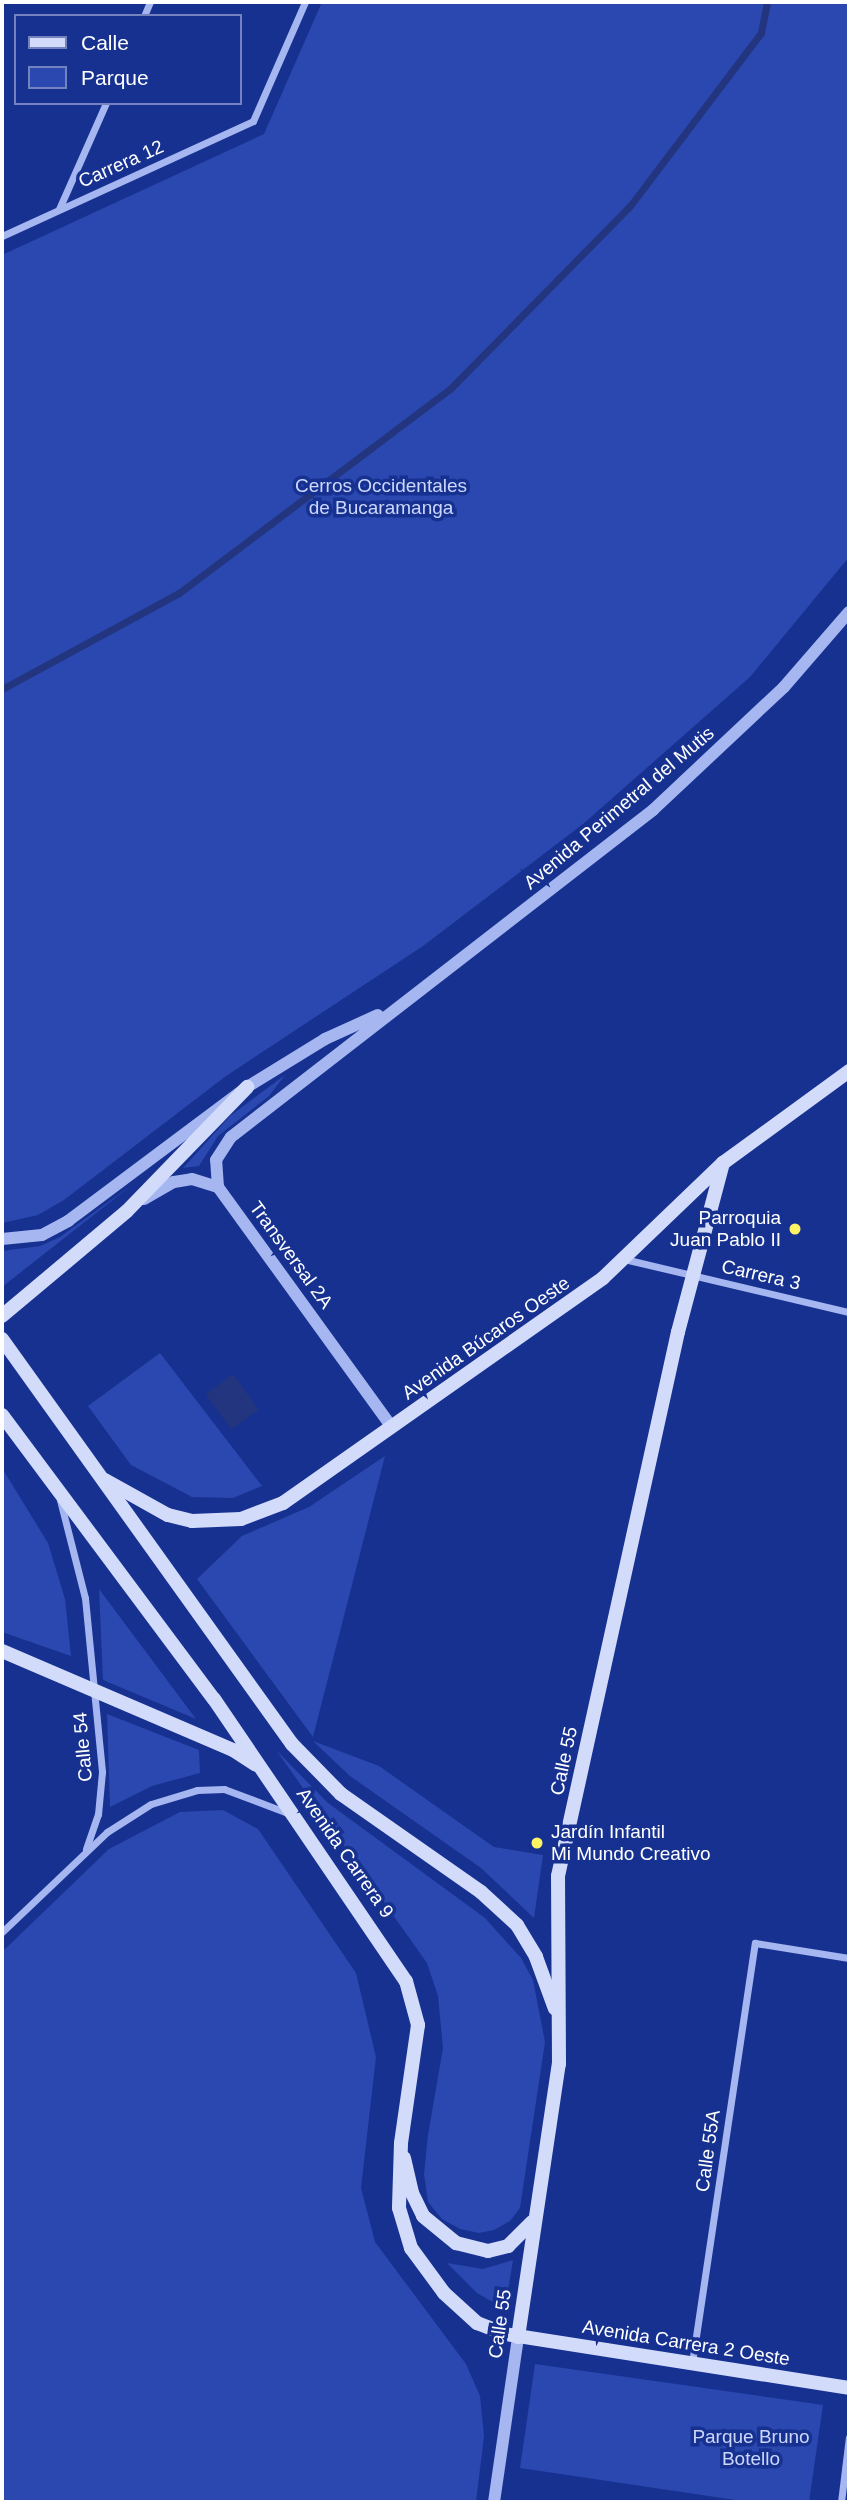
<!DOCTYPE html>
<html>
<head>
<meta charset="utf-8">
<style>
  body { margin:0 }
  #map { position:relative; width:851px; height:2504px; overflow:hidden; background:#173191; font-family:Helvetica,sans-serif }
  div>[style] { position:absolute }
  .green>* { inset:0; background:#2a48af }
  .water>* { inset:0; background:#22357e; transform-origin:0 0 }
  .stream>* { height:7px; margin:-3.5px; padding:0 3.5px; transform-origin:3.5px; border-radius:3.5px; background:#22357e }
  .minor>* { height:7px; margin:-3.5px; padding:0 3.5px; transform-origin:3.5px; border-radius:3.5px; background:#a5b6f0 }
  .tertiary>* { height:12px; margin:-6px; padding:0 6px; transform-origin:6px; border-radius:6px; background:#a5b6f0 }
  .secondary>* { height:14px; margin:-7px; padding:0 7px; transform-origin:7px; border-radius:7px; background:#d3dbfb }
  .dots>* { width:19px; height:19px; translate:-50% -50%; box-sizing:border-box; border:4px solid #173191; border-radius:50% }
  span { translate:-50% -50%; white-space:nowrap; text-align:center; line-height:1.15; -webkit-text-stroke:7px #173191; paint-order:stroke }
  .street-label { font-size:19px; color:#fff }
  .park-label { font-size:19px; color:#ccd7fb }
  .poi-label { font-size:19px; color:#fff }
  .right { translate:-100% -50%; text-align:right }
  .left { translate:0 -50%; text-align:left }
  .frame { position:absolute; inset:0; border:4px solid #fff; pointer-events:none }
  .legend { position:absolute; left:14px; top:14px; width:228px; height:91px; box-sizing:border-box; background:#173191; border:2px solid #7483bd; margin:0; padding:9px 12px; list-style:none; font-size:21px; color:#fff }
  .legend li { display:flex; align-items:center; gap:14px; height:35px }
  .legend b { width:35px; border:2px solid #7483bd }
</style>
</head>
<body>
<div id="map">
  <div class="green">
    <i style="clip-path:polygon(322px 2px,849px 2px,849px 557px,750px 677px,583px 824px,423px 946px,226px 1076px,64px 1200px,38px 1215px,2px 1223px,2px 255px,264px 134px)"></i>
    <i style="clip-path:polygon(285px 1075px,269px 1096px,218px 1136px,199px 1166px,183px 1168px,230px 1116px)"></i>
    <i style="clip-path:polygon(133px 1184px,2px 1287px,2px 1251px,40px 1246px,60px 1237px)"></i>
    <i style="clip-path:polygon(160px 1353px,262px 1486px,233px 1498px,192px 1497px,131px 1465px,88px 1406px)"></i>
    <i style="clip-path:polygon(385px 1456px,313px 1737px,197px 1579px,242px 1536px,309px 1507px)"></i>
    <i style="clip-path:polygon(2px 1468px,48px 1543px,65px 1599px,71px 1656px,2px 1632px)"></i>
    <i style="clip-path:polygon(99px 1589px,196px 1719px,103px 1680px)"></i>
    <i style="clip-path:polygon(107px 1714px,199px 1750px,200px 1773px,152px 1786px,110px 1807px)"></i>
    <i style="clip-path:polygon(313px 1741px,379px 1766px,494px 1847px,543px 1855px,534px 1918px,481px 1868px,350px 1776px)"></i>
    <i style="clip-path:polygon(276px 1750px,328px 1803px,485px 1918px,521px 1958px,533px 1980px,545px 2042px,520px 2208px,510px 2221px,494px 2230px,479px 2233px,460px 2229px,442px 2219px,428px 2202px,424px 2174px,428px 2135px,443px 2048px,438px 1996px,427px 1963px)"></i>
    <i style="clip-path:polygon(223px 1810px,258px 1829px,356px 1973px,376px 2057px,361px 2188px,375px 2242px,466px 2364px,480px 2396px,484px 2436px,476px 2502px,2px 2502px,2px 1952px,109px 1849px,180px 1812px)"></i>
    <i style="clip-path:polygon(513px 2260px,505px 2309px,477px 2293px,447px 2263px,483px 2269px)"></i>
    <i style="clip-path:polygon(535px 2364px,823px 2405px,809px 2502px,749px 2502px,520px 2468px)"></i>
  </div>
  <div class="water">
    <i style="left:233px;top:1374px;width:44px;height:34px;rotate:54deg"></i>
  </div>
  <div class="stream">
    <i style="left:2px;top:689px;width:201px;rotate:-28.5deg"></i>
    <i style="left:179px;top:593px;width:339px;rotate:-37deg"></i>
    <i style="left:450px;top:389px;width:257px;rotate:-45.5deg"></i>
    <i style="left:630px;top:206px;width:217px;rotate:-52.9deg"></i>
    <i style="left:761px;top:33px;width:32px;rotate:-79deg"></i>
  </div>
  <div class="minor">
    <i style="left:144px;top:16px;width:15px;rotate:-67deg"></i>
    <i style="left:59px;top:209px;width:116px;rotate:-66.1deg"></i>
    <i style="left:2px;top:236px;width:276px;rotate:-24.6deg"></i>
    <i style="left:253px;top:121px;width:130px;rotate:-66.4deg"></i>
    <i style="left:624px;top:1259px;width:231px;rotate:13.3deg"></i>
    <i style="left:60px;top:1500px;width:101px;rotate:75.7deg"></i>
    <i style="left:85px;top:1598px;width:175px;rotate:84.4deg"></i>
    <i style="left:102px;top:1772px;width:42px;rotate:95.4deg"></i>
    <i style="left:98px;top:1814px;width:37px;rotate:109deg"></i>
    <i style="left:2px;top:1932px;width:145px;rotate:-43.6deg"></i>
    <i style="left:107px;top:1832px;width:52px;rotate:-32.5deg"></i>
    <i style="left:151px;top:1804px;width:48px;rotate:-16.9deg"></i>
    <i style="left:197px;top:1790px;width:27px;rotate:-2deg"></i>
    <i style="left:224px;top:1789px;width:68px;rotate:20.6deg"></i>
    <i style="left:692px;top:2363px;width:425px;rotate:-81.5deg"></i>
    <i style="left:755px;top:1943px;width:95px;rotate:9.1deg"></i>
    <i style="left:841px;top:2502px;width:65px;rotate:-83deg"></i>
  </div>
  <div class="tertiary">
    <i style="left:218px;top:1187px;width:27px;rotate:-94deg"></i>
    <i style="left:216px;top:1160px;width:27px;rotate:-57deg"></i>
    <i style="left:231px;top:1137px;width:534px;rotate:-37.77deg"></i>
    <i style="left:653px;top:810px;width:180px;rotate:-43.2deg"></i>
    <i style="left:784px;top:687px;width:99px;rotate:-49.1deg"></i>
    <i style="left:144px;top:1199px;width:34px;rotate:-30deg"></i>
    <i style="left:174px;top:1182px;width:18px;rotate:-9deg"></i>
    <i style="left:192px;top:1179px;width:27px;rotate:17deg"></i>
    <i style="left:218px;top:1187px;width:296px;rotate:54.1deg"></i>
    <i style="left:2px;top:1239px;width:40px;rotate:-5.7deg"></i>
    <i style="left:42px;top:1235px;width:30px;rotate:-28deg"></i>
    <i style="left:68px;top:1221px;width:224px;rotate:-36.8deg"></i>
    <i style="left:247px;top:1087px;width:92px;rotate:-31.6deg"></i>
    <i style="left:325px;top:1039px;width:58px;rotate:-24.4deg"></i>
    <i style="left:494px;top:2502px;width:167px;rotate:-81.7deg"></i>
  </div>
  <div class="secondary">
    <i style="left:2px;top:1316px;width:163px;rotate:-40deg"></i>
    <i style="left:127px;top:1211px;width:173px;rotate:-45.9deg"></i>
    <i style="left:2px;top:1339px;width:498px;rotate:54.4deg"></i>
    <i style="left:292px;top:1744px;width:70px;rotate:45.6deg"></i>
    <i style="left:341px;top:1794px;width:171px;rotate:35deg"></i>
    <i style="left:481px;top:1892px;width:49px;rotate:42.5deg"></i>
    <i style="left:517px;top:1925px;width:37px;rotate:59deg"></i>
    <i style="left:536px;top:1957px;width:55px;rotate:69.9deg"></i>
    <i style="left:2px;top:1415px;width:354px;rotate:53.3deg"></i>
    <i style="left:214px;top:1699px;width:341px;rotate:55.8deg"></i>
    <i style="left:406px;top:1981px;width:46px;rotate:74.7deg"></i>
    <i style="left:418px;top:2025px;width:119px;rotate:98.2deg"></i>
    <i style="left:401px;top:2143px;width:65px;rotate:91.8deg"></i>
    <i style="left:399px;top:2208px;width:42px;rotate:73.3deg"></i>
    <i style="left:411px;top:2248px;width:56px;rotate:53.7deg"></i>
    <i style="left:444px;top:2293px;width:45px;rotate:42.3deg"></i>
    <i style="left:477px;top:2323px;width:30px;rotate:21deg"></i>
    <i style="left:505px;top:2334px;width:348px;rotate:8.9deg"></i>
    <i style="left:105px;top:1480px;width:72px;rotate:29.1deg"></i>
    <i style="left:168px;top:1515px;width:25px;rotate:14deg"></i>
    <i style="left:192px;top:1521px;width:49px;rotate:-2.3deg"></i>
    <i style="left:241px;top:1519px;width:45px;rotate:-20.9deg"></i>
    <i style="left:283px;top:1503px;width:391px;rotate:-35.1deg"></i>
    <i style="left:603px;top:1278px;width:166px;rotate:-43.8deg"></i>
    <i style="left:723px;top:1163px;width:156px;rotate:-36.1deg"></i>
    <i style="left:2px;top:1651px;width:251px;rotate:23.2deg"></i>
    <i style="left:233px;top:1750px;width:27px;rotate:33deg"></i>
    <i style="left:404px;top:2158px;width:36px;rotate:77deg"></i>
    <i style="left:412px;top:2193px;width:25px;rotate:64deg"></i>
    <i style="left:423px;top:2216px;width:43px;rotate:39.3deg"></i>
    <i style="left:456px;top:2243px;width:33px;rotate:14deg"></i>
    <i style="left:488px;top:2251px;width:21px;rotate:-14deg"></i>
    <i style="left:508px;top:2246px;width:34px;rotate:-45deg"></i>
    <i style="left:518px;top:2337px;width:276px;rotate:-81.5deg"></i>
    <i style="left:559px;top:2064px;width:188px;rotate:-90.3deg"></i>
    <i style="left:558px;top:1876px;width:557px;rotate:-77.56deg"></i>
    <i style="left:678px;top:1332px;width:175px;rotate:-75.1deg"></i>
  </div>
  <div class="dots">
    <i style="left:795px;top:1229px;background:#fff564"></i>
    <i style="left:537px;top:1843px;background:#fff564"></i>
  </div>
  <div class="street-label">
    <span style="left:121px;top:164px;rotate:-24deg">Carrera 12</span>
    <span style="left:619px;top:808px;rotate:-40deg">Avenida Perimetral del Mutis</span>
    <span style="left:291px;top:1255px;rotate:54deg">Transversal 2A</span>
    <span style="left:761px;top:1275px;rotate:13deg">Carrera 3</span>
    <span style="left:486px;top:1338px;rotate:-35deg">Avenida Búcaros Oeste</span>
    <span style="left:83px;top:1747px;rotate:-95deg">Calle 54</span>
    <span style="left:564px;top:1761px;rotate:-78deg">Calle 55</span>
    <span style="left:345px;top:1853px;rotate:55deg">Avenida Carrera 9</span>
    <span style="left:708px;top:2151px;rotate:-82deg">Calle 55A</span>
    <span style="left:500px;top:2324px;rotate:-82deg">Calle 55</span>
    <span style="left:686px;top:2343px;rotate:9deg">Avenida Carrera 2 Oeste</span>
  </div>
  <div class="park-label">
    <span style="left:381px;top:497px">Cerros Occidentales<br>de Bucaramanga</span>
    <span style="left:751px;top:2448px">Parque Bruno<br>Botello</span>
  </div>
  <div class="poi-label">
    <span class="right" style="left:781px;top:1229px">Parroquia<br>Juan Pablo II</span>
    <span class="left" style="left:551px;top:1843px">Jardín Infantil<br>Mi Mundo Creativo</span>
  </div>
  <div class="frame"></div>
  <ul class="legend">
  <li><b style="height:9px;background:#d3dbfb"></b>Calle</li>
  <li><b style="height:19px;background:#2a48af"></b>Parque</li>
  </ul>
</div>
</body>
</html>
